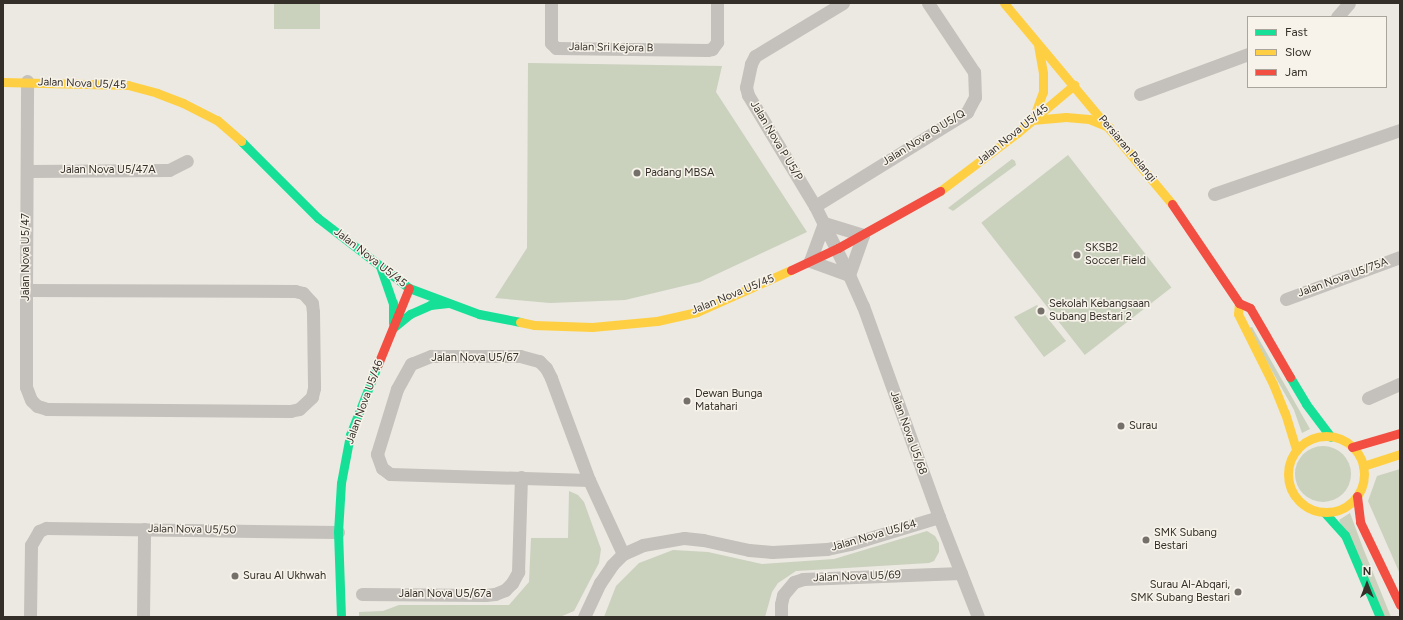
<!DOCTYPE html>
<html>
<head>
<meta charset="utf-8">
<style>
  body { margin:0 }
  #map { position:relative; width:1403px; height:620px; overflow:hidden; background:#ebe9e2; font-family:Figtree,sans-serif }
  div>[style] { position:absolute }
  .green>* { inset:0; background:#cad1bd; transform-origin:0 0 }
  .round { border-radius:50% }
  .street>* { height:13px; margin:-6.5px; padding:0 6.5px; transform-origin:6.5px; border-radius:6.5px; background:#c4c0bb }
  .fast>* { height:9px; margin:-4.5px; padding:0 4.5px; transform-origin:4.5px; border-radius:4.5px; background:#16e098 }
  .slow>* { height:9px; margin:-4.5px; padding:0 4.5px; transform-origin:4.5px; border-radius:4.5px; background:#ffcf43 }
  .slow>.ring { margin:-4.5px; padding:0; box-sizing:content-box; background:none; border:9px solid #ffcf43; border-radius:50% }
  .jam>* { height:9px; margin:-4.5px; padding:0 4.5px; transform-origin:4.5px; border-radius:4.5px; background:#f24e42 }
  .dots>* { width:11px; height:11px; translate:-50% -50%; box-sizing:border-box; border:2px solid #f7f3ea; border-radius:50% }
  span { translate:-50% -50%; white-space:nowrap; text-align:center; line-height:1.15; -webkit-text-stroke:3px #f7f3ea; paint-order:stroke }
  .street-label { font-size:11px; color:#352f29 }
  .poi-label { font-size:11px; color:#352f29 }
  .left { translate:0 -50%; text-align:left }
  .right { translate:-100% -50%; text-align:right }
  .frame { position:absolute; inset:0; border:4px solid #352f29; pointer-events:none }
  .legend { position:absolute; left:1247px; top:16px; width:140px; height:72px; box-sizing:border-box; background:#f7f3ea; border:1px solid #a9a59d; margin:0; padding:5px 7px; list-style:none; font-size:12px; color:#352f29 }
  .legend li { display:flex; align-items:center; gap:8px; height:20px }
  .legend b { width:20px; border:1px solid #a9a59d }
  .north { position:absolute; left:1347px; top:564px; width:40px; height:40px; -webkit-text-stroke:3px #f7f3ea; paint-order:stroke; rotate:0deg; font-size:11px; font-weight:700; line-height:16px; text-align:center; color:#352f29 }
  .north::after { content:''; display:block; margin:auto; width:14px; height:18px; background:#352f29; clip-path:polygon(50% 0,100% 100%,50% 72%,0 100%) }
</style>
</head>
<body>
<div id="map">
  <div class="green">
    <i style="left:274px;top:3px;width:46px;height:26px"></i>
    <i style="clip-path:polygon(528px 63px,722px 66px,716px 92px,807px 232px,700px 282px,625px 300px,550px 303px,495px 298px,527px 248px)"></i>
    <i style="left:1068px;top:155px;width:168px;height:110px;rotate:52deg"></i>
    <i style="clip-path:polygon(1012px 159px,1015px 161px,1016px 165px,953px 211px,948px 208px)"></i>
    <i style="clip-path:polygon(1037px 305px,1066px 341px,1044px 357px,1014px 317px)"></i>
    <i style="clip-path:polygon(1252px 327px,1310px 429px,1302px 433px,1294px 410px,1248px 328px)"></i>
    <i class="round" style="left:1295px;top:446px;width:56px;height:56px"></i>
    <i style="clip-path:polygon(1400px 469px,1400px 574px,1368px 501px,1377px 476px)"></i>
    <i style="clip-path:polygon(569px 491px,578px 495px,584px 502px,601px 549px,599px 563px,574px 611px,560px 617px,359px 617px,359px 612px,383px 611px,399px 605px,509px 605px,529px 582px,531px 538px,568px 538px)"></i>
    <i style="clip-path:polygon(1350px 513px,1363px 548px,1391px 617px,1385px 617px,1339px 520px)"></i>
    <i style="clip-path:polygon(927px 531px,935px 536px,939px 543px,939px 552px,934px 561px,929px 563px,796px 571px,778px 583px,772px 592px,765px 617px,604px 617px,616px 586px,639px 563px,673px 550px,708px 552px,762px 564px,834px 559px)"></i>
  </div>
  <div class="street">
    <i style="left:551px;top:3px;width:40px;rotate:90deg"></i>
    <i style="left:551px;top:43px;width:7px;rotate:45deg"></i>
    <i style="left:556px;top:48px;width:151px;rotate:0.8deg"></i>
    <i style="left:707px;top:50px;width:5px;rotate:-11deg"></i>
    <i style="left:712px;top:49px;width:9px;rotate:-54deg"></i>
    <i style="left:717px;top:42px;width:39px;rotate:-90deg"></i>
    <i style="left:843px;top:3px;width:103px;rotate:148.9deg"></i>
    <i style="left:755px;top:56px;width:9px;rotate:117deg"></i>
    <i style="left:751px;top:64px;width:24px;rotate:102deg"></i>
    <i style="left:746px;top:87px;width:8px;rotate:76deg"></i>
    <i style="left:748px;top:95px;width:130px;rotate:58.9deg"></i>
    <i style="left:815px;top:206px;width:77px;rotate:63.8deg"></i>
    <i style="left:849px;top:275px;width:34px;rotate:66deg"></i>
    <i style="left:863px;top:306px;width:224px;rotate:70.2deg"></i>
    <i style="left:939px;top:517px;width:107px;rotate:68.7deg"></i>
    <i style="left:1337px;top:17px;width:18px;rotate:-49deg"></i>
    <i style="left:1140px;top:94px;width:115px;rotate:-20.3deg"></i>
    <i style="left:27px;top:171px;width:142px;rotate:-0.4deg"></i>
    <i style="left:169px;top:170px;width:20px;rotate:-27deg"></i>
    <i style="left:1214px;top:194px;width:197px;rotate:-19deg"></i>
    <i style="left:815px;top:206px;width:179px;rotate:-31.7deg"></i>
    <i style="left:967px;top:112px;width:17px;rotate:-62deg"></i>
    <i style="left:975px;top:97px;width:25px;rotate:-92deg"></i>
    <i style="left:974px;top:72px;width:83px;rotate:-123.7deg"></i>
    <i style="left:824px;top:223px;width:41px;rotate:17.1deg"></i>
    <i style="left:863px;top:235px;width:42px;rotate:109.3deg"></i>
    <i style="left:824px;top:223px;width:40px;rotate:110.2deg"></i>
    <i style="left:810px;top:261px;width:41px;rotate:19.7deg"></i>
    <i style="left:26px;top:290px;width:269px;rotate:0.2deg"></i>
    <i style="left:295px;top:291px;width:8px;rotate:14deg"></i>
    <i style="left:303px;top:293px;width:13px;rotate:48deg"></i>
    <i style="left:312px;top:303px;width:9px;rotate:84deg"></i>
    <i style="left:313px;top:312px;width:76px;rotate:89.2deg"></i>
    <i style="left:314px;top:388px;width:9px;rotate:103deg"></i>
    <i style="left:312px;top:397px;width:18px;rotate:137deg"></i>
    <i style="left:299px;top:409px;width:9px;rotate:167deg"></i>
    <i style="left:290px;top:411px;width:243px;rotate:-179.5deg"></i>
    <i style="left:47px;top:409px;width:10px;rotate:-163deg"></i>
    <i style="left:37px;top:406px;width:8px;rotate:-135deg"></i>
    <i style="left:31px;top:400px;width:14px;rotate:-111deg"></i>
    <i style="left:26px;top:387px;width:97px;rotate:-90deg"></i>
    <i style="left:26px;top:290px;width:209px;rotate:-89.7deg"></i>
    <i style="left:1286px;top:299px;width:121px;rotate:-20.2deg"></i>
    <i style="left:1368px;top:398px;width:35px;rotate:-24deg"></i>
    <i style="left:589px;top:480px;width:199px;rotate:-178.3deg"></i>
    <i style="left:390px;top:474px;width:10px;rotate:-143deg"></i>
    <i style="left:382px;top:468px;width:15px;rotate:-110deg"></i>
    <i style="left:377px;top:454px;width:68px;rotate:-72.9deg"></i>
    <i style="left:397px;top:389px;width:29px;rotate:-61deg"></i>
    <i style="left:411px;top:364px;width:22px;rotate:-22deg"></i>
    <i style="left:431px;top:356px;width:89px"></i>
    <i style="left:520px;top:356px;width:20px;rotate:15deg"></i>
    <i style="left:539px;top:361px;width:10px;rotate:45deg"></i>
    <i style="left:546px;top:368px;width:11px;rotate:63deg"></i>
    <i style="left:551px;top:378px;width:109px;rotate:69.6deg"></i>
    <i style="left:589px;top:480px;width:81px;rotate:65.3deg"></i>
    <i style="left:362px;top:594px;width:123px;rotate:0.5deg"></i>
    <i style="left:485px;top:595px;width:10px;rotate:-6deg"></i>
    <i style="left:495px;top:594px;width:11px;rotate:-22deg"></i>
    <i style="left:505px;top:590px;width:10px;rotate:-45deg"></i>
    <i style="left:512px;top:583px;width:13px;rotate:-61deg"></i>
    <i style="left:518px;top:572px;width:95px;rotate:-88.2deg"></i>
    <i style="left:30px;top:617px;width:72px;rotate:-89.2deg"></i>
    <i style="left:31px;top:545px;width:16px;rotate:-60deg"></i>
    <i style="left:39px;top:531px;width:8px;rotate:-23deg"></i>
    <i style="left:46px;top:528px;width:292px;rotate:0.8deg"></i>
    <i style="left:143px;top:617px;width:88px;rotate:-89.3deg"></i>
    <i style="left:584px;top:617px;width:38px;rotate:-65deg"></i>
    <i style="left:600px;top:583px;width:22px;rotate:-56deg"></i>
    <i style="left:612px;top:565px;width:16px;rotate:-45deg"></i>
    <i style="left:623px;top:554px;width:22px;rotate:-24deg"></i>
    <i style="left:643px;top:545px;width:42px;rotate:-9.7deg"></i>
    <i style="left:684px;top:538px;width:19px;rotate:6deg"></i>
    <i style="left:703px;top:540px;width:47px;rotate:12.3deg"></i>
    <i style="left:749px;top:550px;width:23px;rotate:5deg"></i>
    <i style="left:772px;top:552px;width:55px;rotate:-3.1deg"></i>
    <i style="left:827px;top:549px;width:24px;rotate:-12deg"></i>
    <i style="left:850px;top:544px;width:93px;rotate:-16.9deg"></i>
    <i style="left:781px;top:617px;width:13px;rotate:-90deg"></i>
    <i style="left:781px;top:604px;width:9px;rotate:-77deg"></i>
    <i style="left:783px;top:595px;width:17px;rotate:-50deg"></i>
    <i style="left:794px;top:582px;width:9px;rotate:-18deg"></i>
    <i style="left:803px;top:579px;width:158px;rotate:-2.2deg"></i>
  </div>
  <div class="fast">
    <i style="left:241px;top:141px;width:109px;rotate:45deg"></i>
    <i style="left:318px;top:218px;width:115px;rotate:37.6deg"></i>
    <i style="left:409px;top:288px;width:75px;rotate:20.4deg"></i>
    <i style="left:479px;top:314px;width:42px;rotate:11deg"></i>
    <i style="left:380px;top:266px;width:39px;rotate:71deg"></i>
    <i style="left:393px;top:303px;width:20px;rotate:90deg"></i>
    <i style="left:394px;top:327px;width:21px;rotate:-39deg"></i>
    <i style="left:410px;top:314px;width:22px;rotate:-24deg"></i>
    <i style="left:430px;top:305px;width:18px;rotate:-6deg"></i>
    <i style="left:1290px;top:377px;width:31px;rotate:59deg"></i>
    <i style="left:1306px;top:404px;width:41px;rotate:52.9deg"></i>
    <i style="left:1324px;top:512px;width:31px;rotate:48deg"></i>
    <i style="left:1345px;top:535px;width:89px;rotate:66.9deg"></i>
    <i style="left:341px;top:617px;width:85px;rotate:-92deg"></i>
    <i style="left:338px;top:532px;width:49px;rotate:-86.5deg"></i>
    <i style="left:341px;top:483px;width:49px;rotate:-79.4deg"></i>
    <i style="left:350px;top:435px;width:76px;rotate:-68.5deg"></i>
  </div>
  <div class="slow">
    <i style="left:1004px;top:3px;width:262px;rotate:50.1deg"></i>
    <i style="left:3px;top:82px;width:125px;rotate:1.4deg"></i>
    <i style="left:128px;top:85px;width:30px;rotate:15deg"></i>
    <i style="left:157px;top:93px;width:28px;rotate:21deg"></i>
    <i style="left:183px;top:103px;width:38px;rotate:27deg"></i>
    <i style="left:217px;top:120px;width:32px;rotate:41deg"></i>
    <i style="left:1033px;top:119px;width:29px;rotate:-70deg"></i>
    <i style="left:1043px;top:92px;width:19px;rotate:-90deg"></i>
    <i style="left:1043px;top:73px;width:27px;rotate:-100deg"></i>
    <i style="left:1032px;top:120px;width:34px;rotate:-5deg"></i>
    <i style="left:1066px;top:117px;width:23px;rotate:5deg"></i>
    <i style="left:1089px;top:119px;width:22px;rotate:22deg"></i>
    <i style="left:940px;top:191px;width:96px;rotate:-37deg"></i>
    <i style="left:1017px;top:133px;width:75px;rotate:-40.1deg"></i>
    <i style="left:1239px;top:303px;width:11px;rotate:95deg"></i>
    <i style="left:1238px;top:314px;width:78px;rotate:63.4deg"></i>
    <i style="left:1273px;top:384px;width:31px;rotate:68deg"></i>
    <i style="left:1285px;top:413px;width:39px;rotate:73deg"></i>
    <i style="left:520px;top:322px;width:14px;rotate:12deg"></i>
    <i style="left:534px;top:325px;width:58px;rotate:2deg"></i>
    <i style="left:592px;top:327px;width:65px;rotate:-5.3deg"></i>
    <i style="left:657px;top:321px;width:41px;rotate:-12.7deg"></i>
    <i style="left:697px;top:312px;width:103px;rotate:-24.1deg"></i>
    <i class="ring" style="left:1288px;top:436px;width:67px;height:67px"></i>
    <i style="left:1363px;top:466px;width:39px;rotate:-18deg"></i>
  </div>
  <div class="jam">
    <i style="left:1172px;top:204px;width:120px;rotate:55.9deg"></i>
    <i style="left:1239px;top:303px;width:12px;rotate:24deg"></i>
    <i style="left:1250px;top:308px;width:80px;rotate:59.9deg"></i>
    <i style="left:791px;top:270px;width:52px;rotate:-25.1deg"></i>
    <i style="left:838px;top:248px;width:117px;rotate:-29.2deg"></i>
    <i style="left:378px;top:364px;width:82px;rotate:-67.8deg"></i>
    <i style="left:1352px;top:447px;width:50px;rotate:-16.3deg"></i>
    <i style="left:1357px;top:496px;width:26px;rotate:83deg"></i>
    <i style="left:1360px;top:522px;width:92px;rotate:64.3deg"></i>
  </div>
  <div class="dots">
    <i style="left:637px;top:173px;background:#75706a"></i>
    <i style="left:1077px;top:255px;background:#75706a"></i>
    <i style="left:1041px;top:311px;background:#75706a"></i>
    <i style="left:687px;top:401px;background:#75706a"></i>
    <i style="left:1121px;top:426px;background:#75706a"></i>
    <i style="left:1146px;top:540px;background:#75706a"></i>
    <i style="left:235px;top:576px;background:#75706a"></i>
    <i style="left:1238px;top:592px;background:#75706a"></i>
  </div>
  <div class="street-label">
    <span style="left:611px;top:48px;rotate:1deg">Jalan Sri Kejora B</span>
    <span style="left:82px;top:84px;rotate:2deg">Jalan Nova U5/45</span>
    <span style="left:1013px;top:135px;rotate:-39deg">Jalan Nova U5/45</span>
    <span style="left:924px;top:138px;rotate:-32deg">Jalan Nova Q U5/Q</span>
    <span style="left:776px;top:141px;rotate:59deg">Jalan Nova P U5/P</span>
    <span style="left:1127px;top:149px;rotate:50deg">Persiaran Pelangi</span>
    <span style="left:108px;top:170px">Jalan Nova U5/47A</span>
    <span style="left:26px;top:257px;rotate:-90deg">Jalan Nova U5/47</span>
    <span style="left:370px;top:258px;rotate:38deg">Jalan Nova U5/45</span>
    <span style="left:1343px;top:278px;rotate:-20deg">Jalan Nova U5/75A</span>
    <span style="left:733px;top:295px;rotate:-22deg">Jalan Nova U5/45</span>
    <span style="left:475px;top:358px">Jalan Nova U5/67</span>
    <span style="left:365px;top:402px;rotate:-70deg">Jalan Nova U5/46</span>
    <span style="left:908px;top:433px;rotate:70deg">Jalan Nova U5/68</span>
    <span style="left:192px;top:530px;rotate:1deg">Jalan Nova U5/50</span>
    <span style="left:874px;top:536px;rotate:-16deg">Jalan Nova U5/64</span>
    <span style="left:857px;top:577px;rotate:-2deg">Jalan Nova U5/69</span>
    <span style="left:445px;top:594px">Jalan Nova U5/67a</span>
  </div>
  <div class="poi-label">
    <span class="left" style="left:645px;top:173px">Padang MBSA</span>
    <span class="left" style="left:1085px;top:255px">SKSB2<br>Soccer Field</span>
    <span class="left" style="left:1049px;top:311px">Sekolah Kebangsaan<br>Subang Bestari 2</span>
    <span class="left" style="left:695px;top:401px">Dewan Bunga<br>Matahari</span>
    <span class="left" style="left:1129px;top:426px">Surau</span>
    <span class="left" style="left:1154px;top:540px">SMK Subang<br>Bestari</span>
    <span class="left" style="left:243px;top:576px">Surau Al Ukhwah</span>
    <span class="right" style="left:1230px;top:592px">Surau Al-Abqari,<br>SMK Subang Bestari</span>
  </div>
  <div class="frame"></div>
  <ul class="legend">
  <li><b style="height:5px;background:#16e098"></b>Fast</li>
  <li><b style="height:5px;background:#ffcf43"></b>Slow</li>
  <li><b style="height:5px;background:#f24e42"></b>Jam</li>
  </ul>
  <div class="north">N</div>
</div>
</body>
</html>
